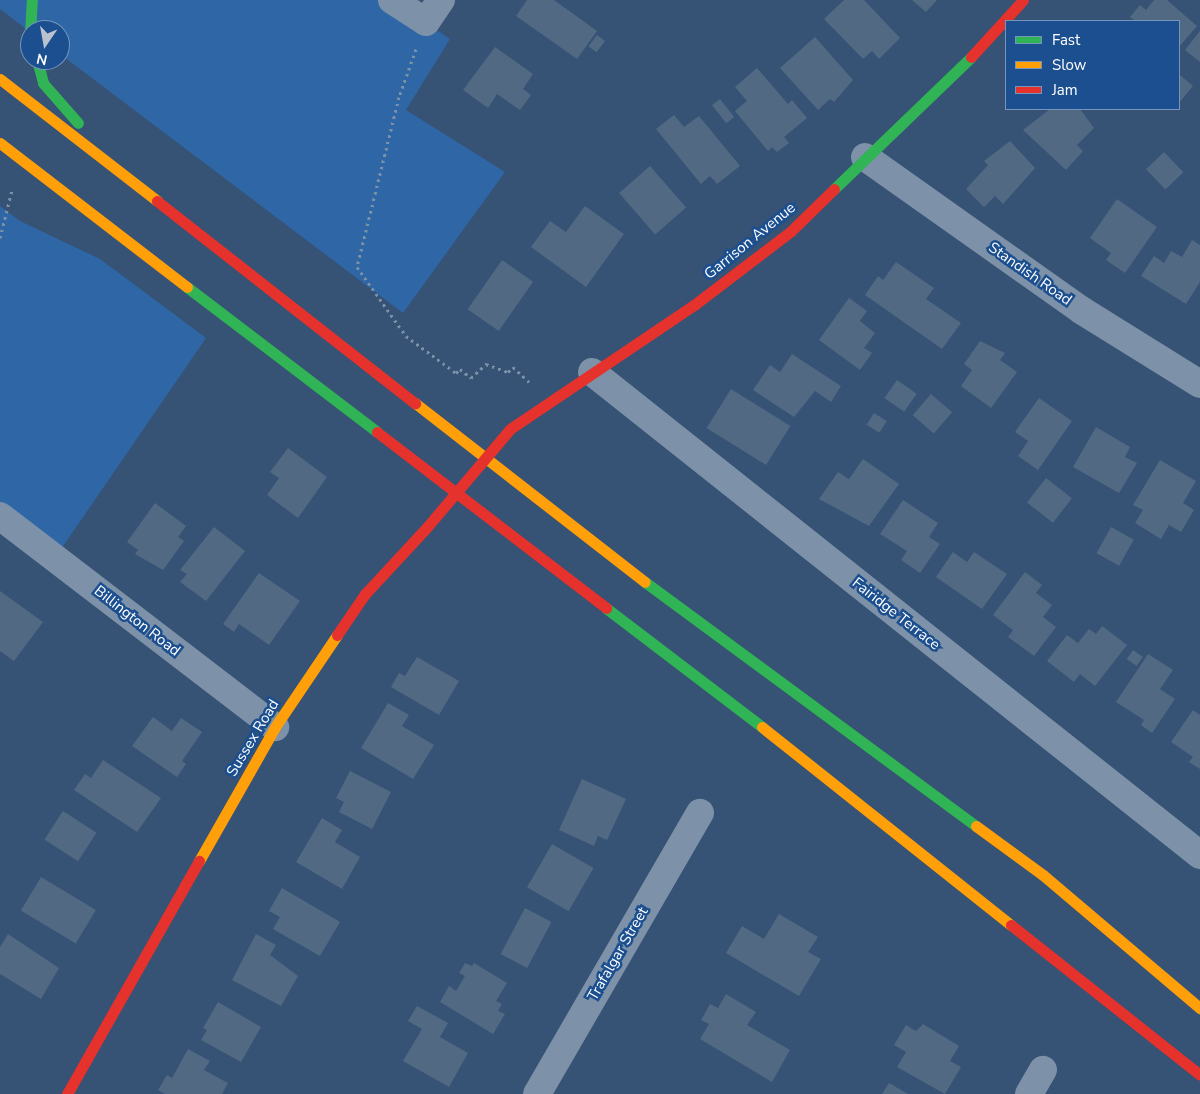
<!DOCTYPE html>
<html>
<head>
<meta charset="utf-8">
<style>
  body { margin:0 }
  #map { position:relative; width:1200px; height:1094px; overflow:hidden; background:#365274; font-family:"Nunito Sans",sans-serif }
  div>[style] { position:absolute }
  .green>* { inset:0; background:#2f66a5 }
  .building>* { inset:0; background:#526984; transform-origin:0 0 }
  .path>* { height:3px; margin-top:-1.5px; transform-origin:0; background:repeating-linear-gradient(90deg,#7d92a8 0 2.5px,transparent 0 6.5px) }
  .street>* { height:28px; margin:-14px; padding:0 14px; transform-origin:14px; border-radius:14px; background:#7d92a8 }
  .fast>* { height:11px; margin:-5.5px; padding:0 5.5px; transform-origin:5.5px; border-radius:5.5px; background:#30b455 }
  .slow>* { height:11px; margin:-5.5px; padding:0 5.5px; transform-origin:5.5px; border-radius:5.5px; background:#ff9f0a }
  .jam>* { height:11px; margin:-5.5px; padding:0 5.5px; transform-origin:5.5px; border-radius:5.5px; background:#e5322d }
  .jam-bridge>* { height:11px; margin:-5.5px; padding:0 5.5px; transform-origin:5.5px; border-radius:5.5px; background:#e5322d }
  span { translate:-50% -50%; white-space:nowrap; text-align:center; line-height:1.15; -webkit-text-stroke:5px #1b4f8f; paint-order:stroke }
  .street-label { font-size:15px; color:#fff }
  .legend { position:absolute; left:1005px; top:20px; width:175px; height:90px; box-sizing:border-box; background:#1b4f8f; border:1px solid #7695bc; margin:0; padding:6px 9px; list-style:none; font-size:15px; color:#fff }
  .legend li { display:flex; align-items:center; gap:10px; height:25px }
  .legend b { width:25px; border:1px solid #7695bc }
  .north { position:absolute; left:20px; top:20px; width:50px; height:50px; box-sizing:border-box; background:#1b4f8f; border:1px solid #7695bc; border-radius:50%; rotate:192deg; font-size:14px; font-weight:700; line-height:20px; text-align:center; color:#fff }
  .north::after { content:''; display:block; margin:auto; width:18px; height:22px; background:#b9c2ce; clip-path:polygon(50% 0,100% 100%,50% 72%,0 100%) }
</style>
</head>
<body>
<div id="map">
  <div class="green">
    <i style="clip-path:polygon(0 0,392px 0,450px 39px,406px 110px,505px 172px,403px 313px,60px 54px,60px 30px,30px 32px,0 9px)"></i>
    <i style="clip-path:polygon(0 206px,20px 221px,100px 259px,206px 338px,55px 558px,0 516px)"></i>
  </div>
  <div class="building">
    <i style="clip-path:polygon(527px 0,554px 0,597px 31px,577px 59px,516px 16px)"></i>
    <i style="clip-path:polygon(844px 0,864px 0,900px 38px,879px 59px,872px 51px,863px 59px,824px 19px)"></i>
    <i style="clip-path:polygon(912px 0,937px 0,926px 12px)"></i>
    <i style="clip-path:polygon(1154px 0,1167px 0,1197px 26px,1179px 47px,1179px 21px,1135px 21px,1130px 17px,1140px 5px,1146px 10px)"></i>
    <i style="clip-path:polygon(1200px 31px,1200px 62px,1185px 50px)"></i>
    <i style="left:597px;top:35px;width:10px;height:14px;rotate:37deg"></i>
    <i style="clip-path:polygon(815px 37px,853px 80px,834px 102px,830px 99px,818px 110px,780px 68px)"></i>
    <i style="clip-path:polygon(495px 47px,533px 74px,523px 89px,531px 95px,520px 110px,497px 94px,488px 108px,463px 90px)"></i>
    <i style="clip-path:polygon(757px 68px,788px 104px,792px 100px,807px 118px,784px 137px,789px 143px,777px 152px,772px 147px,768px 151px,735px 111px,747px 101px,735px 87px)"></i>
    <i style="clip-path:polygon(1179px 74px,1193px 86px,1179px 103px)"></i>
    <i style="left:720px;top:99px;width:23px;height:10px;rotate:52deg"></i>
    <i style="clip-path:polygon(1050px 109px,1080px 109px,1094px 128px,1077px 145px,1083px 151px,1066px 170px,1023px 130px)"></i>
    <i style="clip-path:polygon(674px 115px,684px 127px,699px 116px,740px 166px,717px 184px,710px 176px,701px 184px,656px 129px)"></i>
    <i style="clip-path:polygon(1010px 141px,1035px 168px,1003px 204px,995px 196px,984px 207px,966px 189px,988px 165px,984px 161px)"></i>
    <i style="left:1164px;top:152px;width:28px;height:25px;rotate:46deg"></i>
    <i style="left:650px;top:166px;width:55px;height:41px;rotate:49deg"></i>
    <i style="clip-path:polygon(1117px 199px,1157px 227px,1125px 273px,1106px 260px,1111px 253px,1090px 238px)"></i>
    <i style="clip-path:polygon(585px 206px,624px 234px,586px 287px,531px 247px,550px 221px,566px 232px)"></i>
    <i style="clip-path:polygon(1192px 240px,1200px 245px,1200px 282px,1186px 304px,1141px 276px,1154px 256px,1164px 263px,1171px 251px,1182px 257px)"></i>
    <i style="left:502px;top:260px;width:38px;height:60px;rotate:35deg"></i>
    <i style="clip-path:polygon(896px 262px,934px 288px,926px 299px,961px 323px,942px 349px,865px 295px,878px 276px,883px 280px)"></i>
    <i style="clip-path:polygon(849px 298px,867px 311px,860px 321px,875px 333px,864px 348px,872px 353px,860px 370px,819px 340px)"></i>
    <i style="clip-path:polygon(980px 341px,1005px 353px,1000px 360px,1017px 372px,991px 408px,961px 386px,972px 370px,964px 364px)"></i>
    <i style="clip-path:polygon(792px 354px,841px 386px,831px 402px,815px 391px,794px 417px,753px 390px,770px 365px,780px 372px)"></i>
    <i style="left:897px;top:380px;width:24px;height:22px;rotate:35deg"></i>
    <i style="left:731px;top:389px;width:70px;height:46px;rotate:32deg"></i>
    <i style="left:931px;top:394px;width:28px;height:28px;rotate:41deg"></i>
    <i style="clip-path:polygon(1039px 398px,1072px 421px,1038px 470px,1018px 456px,1028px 441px,1015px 432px)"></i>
    <i style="left:874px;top:413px;width:15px;height:14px;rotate:32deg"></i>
    <i style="clip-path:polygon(1096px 427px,1130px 447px,1125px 457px,1137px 463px,1119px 493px,1073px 467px)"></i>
    <i style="clip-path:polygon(288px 448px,327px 477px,298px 518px,267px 495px,279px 478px,270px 472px)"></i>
    <i style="clip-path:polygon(863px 459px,899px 484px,869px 526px,819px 499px,838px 472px,849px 479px)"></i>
    <i style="clip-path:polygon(1160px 460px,1196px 481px,1183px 503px,1194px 510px,1181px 532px,1169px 525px,1161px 539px,1135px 523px,1143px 510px,1133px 505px)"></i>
    <i style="left:1046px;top:478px;width:33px;height:31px;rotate:38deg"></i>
    <i style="clip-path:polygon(903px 500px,938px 523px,929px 537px,940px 544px,920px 573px,901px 560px,907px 551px,880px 534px)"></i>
    <i style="clip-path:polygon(155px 503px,186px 526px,178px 537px,184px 541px,163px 570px,135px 554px,138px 550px,127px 542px)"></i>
    <i style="clip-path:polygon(214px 527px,245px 551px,206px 601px,180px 582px,187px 574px,180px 570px)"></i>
    <i style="left:1111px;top:527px;width:26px;height:30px;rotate:29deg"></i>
    <i style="clip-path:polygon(953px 552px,967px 562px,974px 552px,1007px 574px,982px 609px,936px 577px)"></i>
    <i style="clip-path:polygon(1025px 572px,1042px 585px,1036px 593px,1052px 605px,1043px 617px,1056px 627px,1034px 656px,1008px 637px,1013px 630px,993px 615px)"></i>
    <i style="clip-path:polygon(259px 573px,300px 601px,269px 645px,239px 624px,234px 632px,223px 624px)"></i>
    <i style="clip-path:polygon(0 591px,43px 622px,14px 661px,0 651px)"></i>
    <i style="clip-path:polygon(1102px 626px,1127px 645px,1095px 686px,1080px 674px,1074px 682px,1047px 661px,1067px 635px,1078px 643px,1089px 629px,1096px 634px)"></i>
    <i style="left:1133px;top:650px;width:12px;height:11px;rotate:35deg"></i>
    <i style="clip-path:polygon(1148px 654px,1173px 670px,1160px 689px,1175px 699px,1152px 733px,1141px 725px,1144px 720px,1116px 702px)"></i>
    <i style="clip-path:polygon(417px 657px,459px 681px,439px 715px,391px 687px,399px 673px,405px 676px)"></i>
    <i style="clip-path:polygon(388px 703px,409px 715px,402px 726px,434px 745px,413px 779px,361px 748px)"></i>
    <i style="clip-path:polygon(1193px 710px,1200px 715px,1200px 769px,1189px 762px,1193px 757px,1171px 742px)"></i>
    <i style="clip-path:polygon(153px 717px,172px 731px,181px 718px,202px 732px,182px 761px,186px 764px,177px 777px,132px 746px)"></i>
    <i style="clip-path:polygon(103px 760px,161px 798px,137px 832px,74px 790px,85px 774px,91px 778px)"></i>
    <i style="clip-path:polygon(350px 771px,391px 792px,372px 829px,339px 812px,344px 802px,336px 798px)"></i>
    <i style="clip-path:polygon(582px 779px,626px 799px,607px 840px,598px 836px,594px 846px,559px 830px)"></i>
    <i style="left:63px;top:811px;width:40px;height:34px;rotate:33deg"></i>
    <i style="clip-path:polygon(322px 818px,342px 830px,335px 842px,360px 857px,342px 889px,296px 862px)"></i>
    <i style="left:552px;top:844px;width:48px;height:50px;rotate:30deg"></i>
    <i style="left:41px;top:877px;width:64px;height:39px;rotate:31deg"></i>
    <i style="clip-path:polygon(282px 888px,340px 922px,320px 956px,273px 929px,280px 917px,269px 911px)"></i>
    <i style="left:525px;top:908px;width:30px;height:52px;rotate:28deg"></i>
    <i style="clip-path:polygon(779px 914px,818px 937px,808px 952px,821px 959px,799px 996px,726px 953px,742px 926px,764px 939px)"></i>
    <i style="clip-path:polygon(8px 934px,59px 968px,41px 999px,0 974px,0 947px)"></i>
    <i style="clip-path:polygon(256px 934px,276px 945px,270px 955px,298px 976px,281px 1006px,232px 980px)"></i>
    <i style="clip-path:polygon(465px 963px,472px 966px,474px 963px,507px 983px,496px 1001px,502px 1004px,498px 1011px,505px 1014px,493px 1034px,440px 1002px,449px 986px,456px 991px,465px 976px,459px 973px)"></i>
    <i style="clip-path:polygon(726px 994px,756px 1012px,747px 1025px,790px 1050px,772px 1082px,700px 1039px,709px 1024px,701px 1020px,710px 1004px,718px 1008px)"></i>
    <i style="clip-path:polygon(218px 1002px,261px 1027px,241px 1062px,201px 1040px,207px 1030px,203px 1028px)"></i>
    <i style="clip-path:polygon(417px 1006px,448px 1023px,440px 1037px,468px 1053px,449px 1087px,403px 1061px,422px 1029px,408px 1021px)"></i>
    <i style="clip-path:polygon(923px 1024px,959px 1046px,950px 1061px,961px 1067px,945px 1094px,897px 1067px,906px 1052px,894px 1045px,906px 1025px,916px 1031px)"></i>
    <i style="clip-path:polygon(188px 1049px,210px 1061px,204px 1070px,228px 1083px,222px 1094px,165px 1094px,158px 1090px,167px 1075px,172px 1078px)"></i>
    <i style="clip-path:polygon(889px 1083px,908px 1094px,882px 1094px)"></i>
  </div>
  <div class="path">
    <i style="left:416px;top:49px;width:51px;rotate:109.5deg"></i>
    <i style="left:399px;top:97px;width:175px;rotate:103.9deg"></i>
    <i style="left:357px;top:267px;width:85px;rotate:54.6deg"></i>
    <i style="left:406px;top:336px;width:62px;rotate:36.5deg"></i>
    <i style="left:456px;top:373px;width:6px;rotate:-45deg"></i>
    <i style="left:460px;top:369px;width:14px;rotate:39deg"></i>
    <i style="left:471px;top:378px;width:21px;rotate:-43deg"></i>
    <i style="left:486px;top:364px;width:23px;rotate:20deg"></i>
    <i style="left:508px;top:372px;width:7px;rotate:-45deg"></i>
    <i style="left:513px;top:367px;width:22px;rotate:43deg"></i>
    <i style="left:0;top:238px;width:49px;rotate:-76deg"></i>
  </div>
  <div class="street">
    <i style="left:392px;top:0;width:40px;rotate:32.9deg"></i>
    <i style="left:426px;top:22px;width:27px;rotate:-56deg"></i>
    <i style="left:865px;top:157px;width:265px;rotate:35.3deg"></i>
    <i style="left:1081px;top:310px;width:140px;rotate:31.9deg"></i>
    <i style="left:592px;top:372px;width:777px;rotate:38.46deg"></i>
    <i style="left:0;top:516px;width:347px;rotate:37.5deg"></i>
    <i style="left:537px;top:1094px;width:325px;rotate:-59.9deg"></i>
    <i style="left:1029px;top:1094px;width:28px;rotate:-60deg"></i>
  </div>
  <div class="fast">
    <i style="left:30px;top:35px;width:35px;rotate:-87deg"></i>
    <i style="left:37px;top:60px;width:24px;rotate:75deg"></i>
    <i style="left:43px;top:83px;width:53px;rotate:48.8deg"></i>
    <i style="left:834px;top:189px;width:190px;rotate:-43.9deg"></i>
    <i style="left:187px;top:287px;width:239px;rotate:37.3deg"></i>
    <i style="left:645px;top:582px;width:411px;rotate:36.4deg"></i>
    <i style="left:606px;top:608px;width:196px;rotate:37.3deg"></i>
  </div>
  <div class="slow">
    <i style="left:0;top:79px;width:199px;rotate:37.8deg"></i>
    <i style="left:0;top:143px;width:236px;rotate:37.6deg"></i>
    <i style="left:415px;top:403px;width:291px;rotate:37.9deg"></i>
    <i style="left:762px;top:727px;width:318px;rotate:38.5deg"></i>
    <i style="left:976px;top:826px;width:83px;rotate:36.2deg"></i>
    <i style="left:1043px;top:875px;width:206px;rotate:40.3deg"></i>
    <i style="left:199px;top:861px;width:154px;rotate:-60.4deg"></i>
    <i style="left:275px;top:727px;width:111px;rotate:-56deg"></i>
  </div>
  <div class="jam">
    <i style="left:971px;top:57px;width:77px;rotate:-47.6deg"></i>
    <i style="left:157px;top:201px;width:328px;rotate:38.1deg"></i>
    <i style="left:510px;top:429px;width:222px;rotate:-34deg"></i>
    <i style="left:694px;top:305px;width:122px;rotate:-37.3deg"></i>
    <i style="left:791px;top:231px;width:60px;rotate:-44.3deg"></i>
    <i style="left:377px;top:432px;width:289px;rotate:37.5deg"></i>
    <i style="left:337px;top:635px;width:50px;rotate:-55.7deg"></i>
    <i style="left:365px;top:594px;width:91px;rotate:-47.2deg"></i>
    <i style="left:1011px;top:925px;width:241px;rotate:38.4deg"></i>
    <i style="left:67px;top:1094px;width:268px;rotate:-60.5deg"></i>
  </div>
  <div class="jam-bridge">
    <i style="left:427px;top:527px;width:128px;rotate:-49.7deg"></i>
  </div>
  <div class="street-label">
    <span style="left:750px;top:241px;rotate:-39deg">Garrison Avenue</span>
    <span style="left:1030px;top:274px;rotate:35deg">Standish Road</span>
    <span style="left:896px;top:614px;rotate:38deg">Fairidge Terrace</span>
    <span style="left:137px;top:621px;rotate:38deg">Billington Road</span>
    <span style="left:253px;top:738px;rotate:-59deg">Sussex Road</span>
    <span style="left:618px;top:954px;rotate:-60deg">Trafalgar Street</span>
  </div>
  <ul class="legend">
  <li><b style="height:6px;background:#30b455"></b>Fast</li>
  <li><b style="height:6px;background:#ff9f0a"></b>Slow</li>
  <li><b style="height:6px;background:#e5322d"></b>Jam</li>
  </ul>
  <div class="north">N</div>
</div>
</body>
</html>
